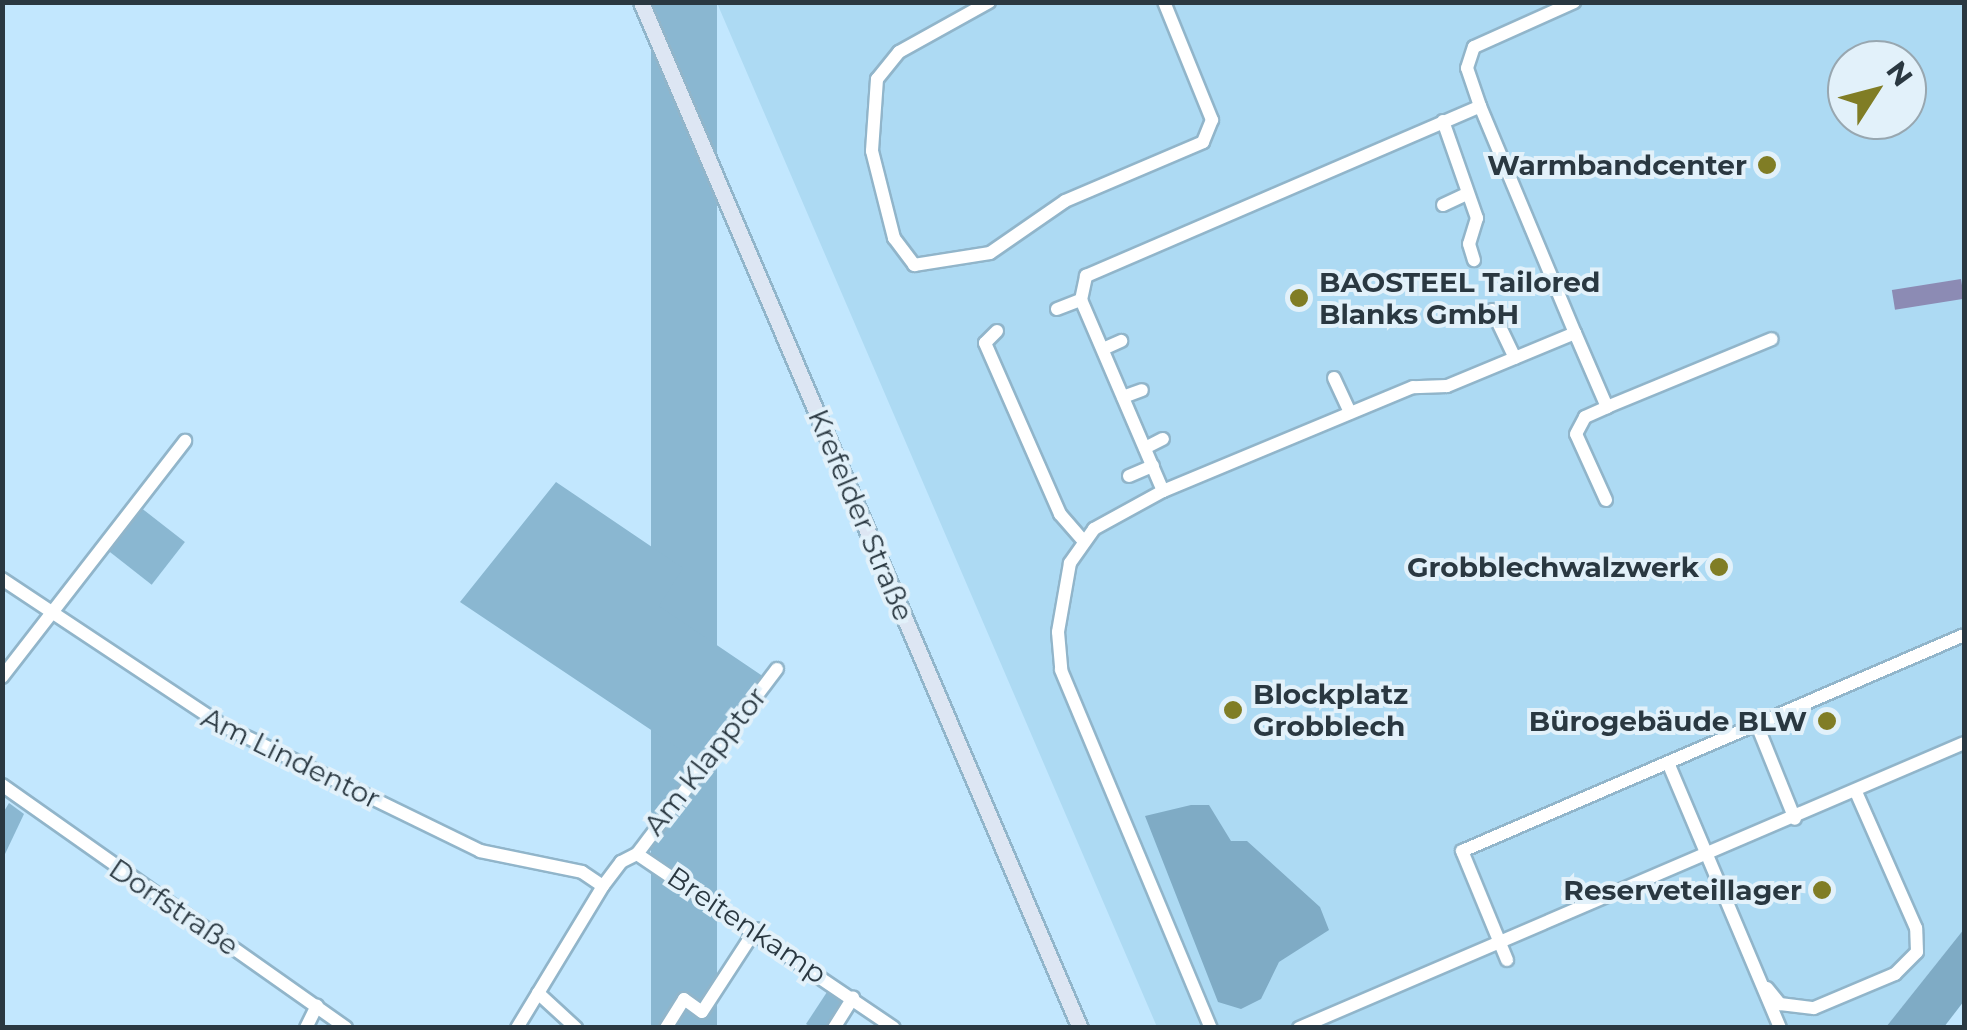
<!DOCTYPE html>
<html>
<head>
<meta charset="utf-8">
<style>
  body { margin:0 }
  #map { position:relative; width:1967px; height:1030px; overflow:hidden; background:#c2e7fe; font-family:Montserrat,sans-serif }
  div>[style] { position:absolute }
  .built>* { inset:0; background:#addaf3 }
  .green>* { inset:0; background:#8ab7d1; transform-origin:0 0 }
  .forest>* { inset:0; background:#7fabc5 }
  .water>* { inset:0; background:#8c8bb4; transform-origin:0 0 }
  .roads { filter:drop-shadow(2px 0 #91b5ca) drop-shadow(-2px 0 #91b5ca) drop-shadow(0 2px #91b5ca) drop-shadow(0 -2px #91b5ca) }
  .minor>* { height:12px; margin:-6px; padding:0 6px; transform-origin:6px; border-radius:6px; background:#fff }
  .major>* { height:15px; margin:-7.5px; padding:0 7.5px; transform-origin:7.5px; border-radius:7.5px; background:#dde6f3 }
  .dots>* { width:28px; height:28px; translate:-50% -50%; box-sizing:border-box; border:5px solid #e2f1fa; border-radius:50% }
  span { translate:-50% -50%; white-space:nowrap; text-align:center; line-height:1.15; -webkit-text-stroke:8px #e2f1fa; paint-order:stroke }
  .poi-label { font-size:28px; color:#2a3841; font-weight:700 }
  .right { translate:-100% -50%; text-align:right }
  .left { translate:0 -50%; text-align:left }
  .street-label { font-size:28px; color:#2a3841 }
  .frame { position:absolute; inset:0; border:5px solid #2a3841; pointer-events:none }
  .north { position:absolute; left:1827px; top:40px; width:100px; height:100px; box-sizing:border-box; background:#e2f1fa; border:2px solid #98a7b0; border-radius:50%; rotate:54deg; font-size:28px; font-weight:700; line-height:40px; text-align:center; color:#2a3841 }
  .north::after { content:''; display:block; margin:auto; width:35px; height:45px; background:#807d25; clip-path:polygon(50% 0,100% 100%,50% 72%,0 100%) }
</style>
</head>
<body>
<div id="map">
  <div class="built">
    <i style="clip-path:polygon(evenodd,717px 3px,1964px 3px,1964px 929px,1886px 1027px,1157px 1027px,717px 3px,1847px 60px,1907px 60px,1907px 120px,1847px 120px,1847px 60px)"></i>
  </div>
  <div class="green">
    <i style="left:651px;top:3px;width:66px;height:1113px"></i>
    <i style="clip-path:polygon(556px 482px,683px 568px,659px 606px,767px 679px,699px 762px,460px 602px)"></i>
    <i style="left:140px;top:507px;width:57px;height:54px;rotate:38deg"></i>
    <i style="clip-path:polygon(9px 803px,24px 814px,5px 854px,3px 813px)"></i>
    <i style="clip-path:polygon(829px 989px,843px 1003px,827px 1027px,811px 1027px,806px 1024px)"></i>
  </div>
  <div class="forest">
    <i style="clip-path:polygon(1191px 805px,1209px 805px,1231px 841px,1247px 841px,1320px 907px,1329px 930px,1279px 962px,1261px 999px,1241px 1009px,1218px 1002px,1145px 816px)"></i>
    <i style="clip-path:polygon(1964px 929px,1964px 1001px,1944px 1027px,1886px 1027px)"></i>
  </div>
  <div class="water">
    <i style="left:1961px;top:279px;width:20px;height:70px;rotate:81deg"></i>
  </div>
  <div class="roads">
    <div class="minor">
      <i style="left:989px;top:2px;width:103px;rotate:150.9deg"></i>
      <i style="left:899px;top:52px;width:35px;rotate:129deg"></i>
      <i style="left:877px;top:79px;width:72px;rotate:94deg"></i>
      <i style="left:872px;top:151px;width:90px;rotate:75.8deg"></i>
      <i style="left:894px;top:238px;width:34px;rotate:53deg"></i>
      <i style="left:914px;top:265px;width:77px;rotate:-9deg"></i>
      <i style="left:990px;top:253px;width:91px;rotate:-34.7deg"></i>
      <i style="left:1065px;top:201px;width:150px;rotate:-23.1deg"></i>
      <i style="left:1203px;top:142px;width:24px;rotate:-68deg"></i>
      <i style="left:1212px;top:120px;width:127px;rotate:-112.1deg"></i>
      <i style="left:1480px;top:106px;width:246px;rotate:67.3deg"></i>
      <i style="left:1575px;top:333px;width:139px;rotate:157.5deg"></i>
      <i style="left:1447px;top:386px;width:34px;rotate:178deg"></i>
      <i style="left:1413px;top:387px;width:271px;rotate:157.4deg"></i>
      <i style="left:1163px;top:491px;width:208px;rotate:-113.2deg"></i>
      <i style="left:1081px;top:300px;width:25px;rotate:-78deg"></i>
      <i style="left:1086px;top:276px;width:429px;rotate:-23.3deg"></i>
      <i style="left:1480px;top:106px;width:40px;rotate:-108.9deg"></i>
      <i style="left:1467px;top:68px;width:22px;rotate:-72deg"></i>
      <i style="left:1474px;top:47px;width:110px;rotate:-24.2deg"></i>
      <i style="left:1443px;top:121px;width:103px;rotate:70.7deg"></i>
      <i style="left:1477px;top:218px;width:27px;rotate:107deg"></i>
      <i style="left:1469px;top:244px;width:17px;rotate:73deg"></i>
      <i style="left:1443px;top:205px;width:26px;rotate:-25deg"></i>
      <i style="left:1057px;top:309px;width:26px;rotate:-21deg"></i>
      <i style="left:1492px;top:310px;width:53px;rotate:64.4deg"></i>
      <i style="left:997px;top:331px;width:17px;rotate:135deg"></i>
      <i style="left:985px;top:343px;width:187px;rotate:66.3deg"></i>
      <i style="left:1060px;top:514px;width:35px;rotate:49deg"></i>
      <i style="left:1575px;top:333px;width:81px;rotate:66.6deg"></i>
      <i style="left:1607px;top:407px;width:178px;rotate:-22.4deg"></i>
      <i style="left:1103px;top:349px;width:20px;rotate:-24deg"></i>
      <i style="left:1334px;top:378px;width:38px;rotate:65deg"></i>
      <i style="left:1123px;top:397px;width:20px;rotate:-20deg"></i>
      <i style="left:1145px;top:448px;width:20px;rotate:-27deg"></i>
      <i style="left:1129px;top:476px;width:26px;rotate:-23deg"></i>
      <i style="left:1163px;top:491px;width:79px;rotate:151.2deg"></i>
      <i style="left:1094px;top:529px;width:42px;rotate:125.2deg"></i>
      <i style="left:1070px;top:563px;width:70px;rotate:99.9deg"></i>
      <i style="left:1058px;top:632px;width:38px;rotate:85deg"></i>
      <i style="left:1061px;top:670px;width:388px;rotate:67.3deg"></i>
      <i style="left:1606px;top:500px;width:72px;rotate:-114.4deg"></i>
      <i style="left:1576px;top:434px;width:19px;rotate:-62deg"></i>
      <i style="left:1585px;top:417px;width:24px;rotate:-24deg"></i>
      <i style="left:2px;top:579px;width:264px;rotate:33.6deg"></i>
      <i style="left:222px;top:725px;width:287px;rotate:26deg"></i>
      <i style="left:480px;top:851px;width:104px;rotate:11.6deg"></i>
      <i style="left:582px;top:872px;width:25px;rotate:34deg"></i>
      <i style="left:2px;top:677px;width:299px;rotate:-52.2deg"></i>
      <i style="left:1757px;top:725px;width:101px;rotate:68deg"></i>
      <i style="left:1669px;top:765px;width:285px;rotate:67.1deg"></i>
      <i style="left:2px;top:785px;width:421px;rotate:35.2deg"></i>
      <i style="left:637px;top:854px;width:232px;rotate:-52.9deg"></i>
      <i style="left:1507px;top:960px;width:118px;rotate:-112.4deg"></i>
      <i style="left:1462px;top:851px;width:546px;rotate:-23.28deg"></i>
      <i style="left:1767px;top:988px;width:21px;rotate:51deg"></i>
      <i style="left:1780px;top:1004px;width:34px;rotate:7deg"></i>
      <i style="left:1814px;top:1008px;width:88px;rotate:-22.8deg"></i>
      <i style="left:1895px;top:974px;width:31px;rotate:-45deg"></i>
      <i style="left:1917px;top:952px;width:24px;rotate:-92deg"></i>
      <i style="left:1916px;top:928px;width:149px;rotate:-113.8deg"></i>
      <i style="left:538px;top:993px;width:52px;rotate:42.6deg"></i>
      <i style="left:306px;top:1028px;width:25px;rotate:-64deg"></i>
      <i style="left:517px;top:1028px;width:166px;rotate:-58.8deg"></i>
      <i style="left:603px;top:886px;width:30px;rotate:-53deg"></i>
      <i style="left:621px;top:862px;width:18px;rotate:-27deg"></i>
      <i style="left:637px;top:854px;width:310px;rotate:34.1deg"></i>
      <i style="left:666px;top:1028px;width:34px;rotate:-58deg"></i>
      <i style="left:684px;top:999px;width:22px;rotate:36deg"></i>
      <i style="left:702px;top:1012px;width:99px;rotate:-57deg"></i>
      <i style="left:834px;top:1028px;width:36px;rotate:-58deg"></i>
      <i style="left:1299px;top:1028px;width:723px;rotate:-23.2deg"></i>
    </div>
    <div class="major">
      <i style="left:641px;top:2px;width:1116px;rotate:66.84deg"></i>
    </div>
  </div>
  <div class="dots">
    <i style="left:1767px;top:165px;background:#807d25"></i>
    <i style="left:1299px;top:298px;background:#807d25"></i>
    <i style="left:1719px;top:567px;background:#807d25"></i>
    <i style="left:1233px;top:710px;background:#807d25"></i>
    <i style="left:1827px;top:721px;background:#807d25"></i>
    <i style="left:1822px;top:890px;background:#807d25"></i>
  </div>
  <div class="poi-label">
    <span class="right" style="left:1747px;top:165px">Warmbandcenter</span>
    <span class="left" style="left:1319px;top:298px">BAOSTEEL Tailored<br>Blanks GmbH</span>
    <span class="right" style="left:1699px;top:567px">Grobblechwalzwerk</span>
    <span class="left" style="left:1253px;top:710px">Blockplatz<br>Grobblech</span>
    <span class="right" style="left:1807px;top:721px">Bürogebäude BLW</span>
    <span class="right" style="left:1802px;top:890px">Reserveteillager</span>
  </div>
  <div class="street-label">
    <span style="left:861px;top:515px;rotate:67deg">Krefelder Straße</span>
    <span style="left:291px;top:758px;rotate:26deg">Am Lindentor</span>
    <span style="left:705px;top:761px;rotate:-52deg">Am Klapptor</span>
    <span style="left:174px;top:907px;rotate:34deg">Dorfstraße</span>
    <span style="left:747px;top:925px;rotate:34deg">Breitenkamp</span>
  </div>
  <div class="frame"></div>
  <div class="north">N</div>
</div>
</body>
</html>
